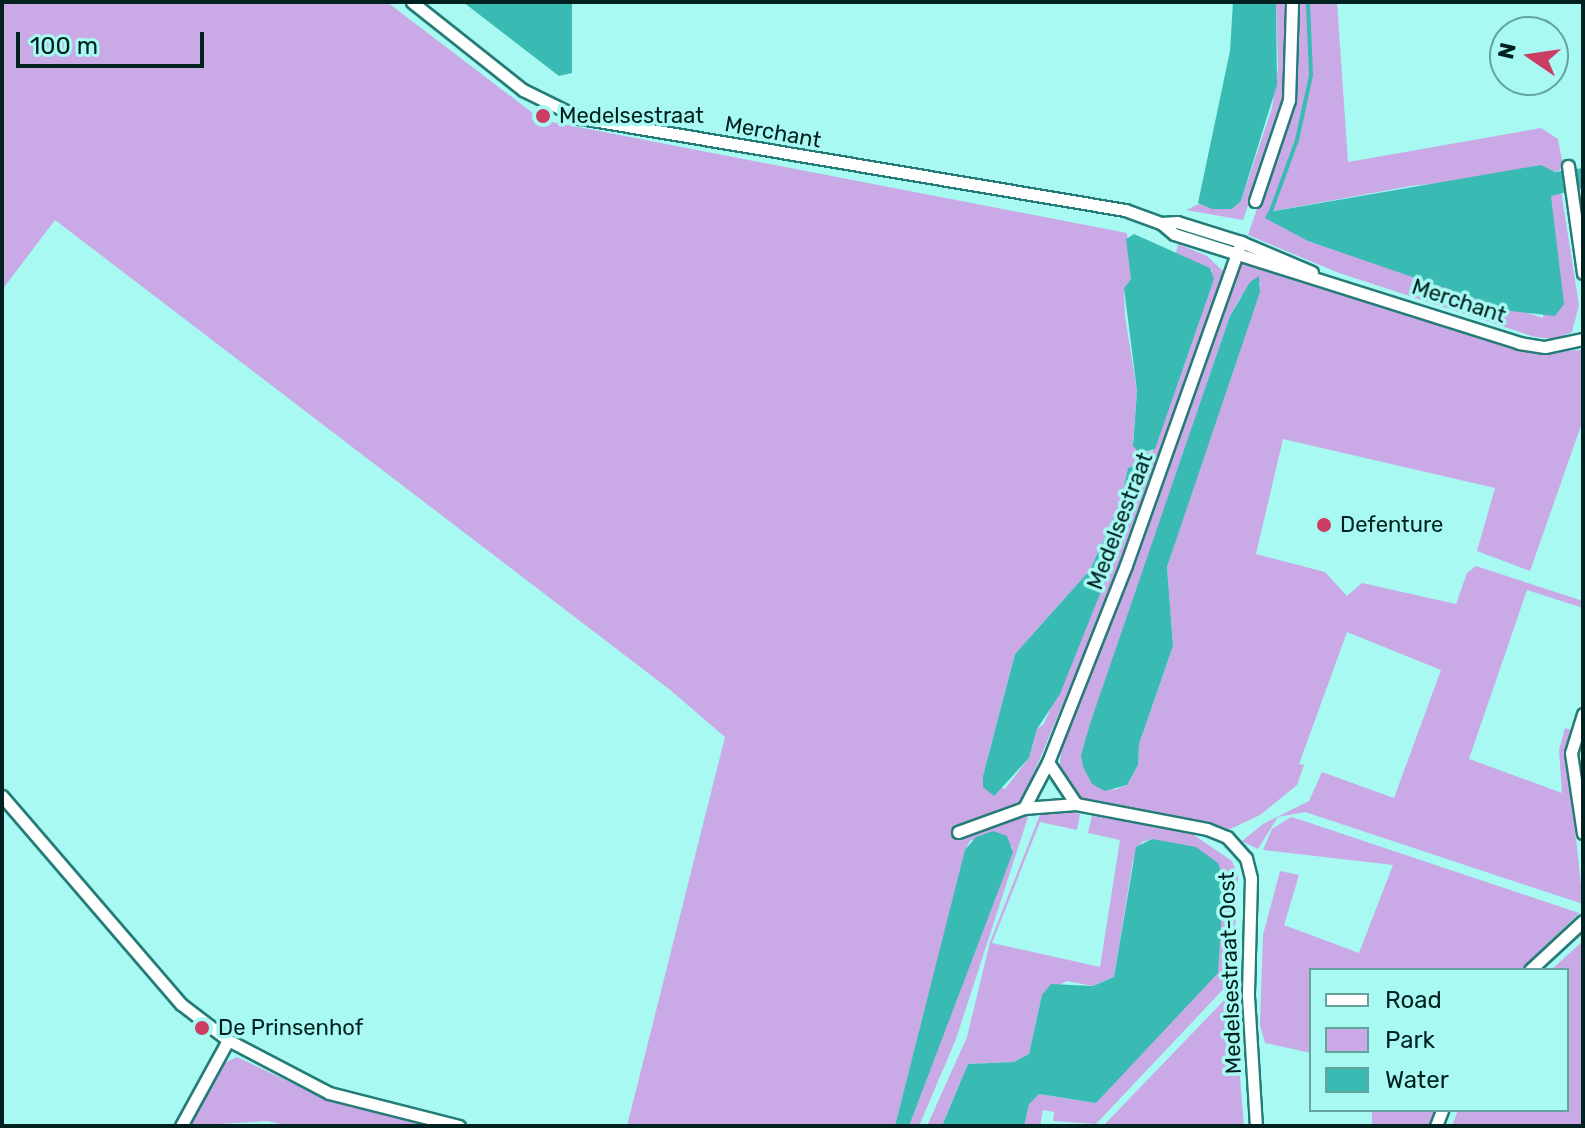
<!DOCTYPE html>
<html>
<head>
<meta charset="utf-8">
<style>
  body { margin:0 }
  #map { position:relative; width:1585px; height:1128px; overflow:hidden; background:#a7f9f2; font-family:Rubik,sans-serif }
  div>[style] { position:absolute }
  .green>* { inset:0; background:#caaae6; transform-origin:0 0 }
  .water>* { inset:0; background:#39bbb3 }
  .stream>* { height:4px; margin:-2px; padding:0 2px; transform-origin:2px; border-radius:2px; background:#39bbb3 }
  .roads { filter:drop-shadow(2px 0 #257c77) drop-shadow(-2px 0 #257c77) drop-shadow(0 2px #257c77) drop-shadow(0 -2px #257c77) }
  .street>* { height:11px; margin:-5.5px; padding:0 5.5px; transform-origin:5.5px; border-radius:5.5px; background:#fff }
  .dots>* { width:22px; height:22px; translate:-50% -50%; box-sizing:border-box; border:4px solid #a7f9f2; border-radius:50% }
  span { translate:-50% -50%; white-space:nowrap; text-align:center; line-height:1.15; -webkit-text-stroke:7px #a7f9f2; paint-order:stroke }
  .poi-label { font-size:22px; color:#00211f }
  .left { translate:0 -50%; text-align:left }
  .street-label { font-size:22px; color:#00211f }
  .frame { position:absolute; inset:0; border:4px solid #00211f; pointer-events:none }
  .legend { position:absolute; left:1309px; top:968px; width:260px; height:144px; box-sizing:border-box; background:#a7f9f2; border:2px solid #64a39e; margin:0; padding:10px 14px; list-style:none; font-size:24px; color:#00211f }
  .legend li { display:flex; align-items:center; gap:16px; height:40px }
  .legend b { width:40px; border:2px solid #64a39e }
  .north { position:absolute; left:1489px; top:16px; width:80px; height:80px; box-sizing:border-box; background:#a7f9f2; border:2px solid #64a39e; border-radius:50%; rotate:283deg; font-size:22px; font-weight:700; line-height:32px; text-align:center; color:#00211f }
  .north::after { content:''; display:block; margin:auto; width:28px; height:36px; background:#cc3d63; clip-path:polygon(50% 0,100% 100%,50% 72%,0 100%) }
  .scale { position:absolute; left:16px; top:32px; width:188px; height:36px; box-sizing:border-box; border:4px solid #00211f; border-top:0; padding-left:10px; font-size:24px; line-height:28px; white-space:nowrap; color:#00211f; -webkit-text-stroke:6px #a7f9f2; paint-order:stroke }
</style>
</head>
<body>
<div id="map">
  <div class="green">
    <i style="clip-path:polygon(evenodd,2px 2px,387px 2px,542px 120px,1127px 233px,1131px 279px,1124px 288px,1125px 316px,1137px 391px,1133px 443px,1140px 453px,1153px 451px,1212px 270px,1176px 253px,1178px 244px,1207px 256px,1224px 272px,1125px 556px,1025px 794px,1016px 806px,955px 827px,958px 836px,1029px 814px,956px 1039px,919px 1126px,909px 1126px,1013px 847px,971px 840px,968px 844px,895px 1126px,627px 1126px,725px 737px,669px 689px,55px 220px,2px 290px,2px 2px,1137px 464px,1145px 471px,1129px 521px,1044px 724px,1037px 729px,1029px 758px,1005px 789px,983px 776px,1015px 654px,1090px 570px,1120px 504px,1128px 468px,1137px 464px)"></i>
    <i style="clip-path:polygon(1276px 2px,1287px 2px,1289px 62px,1283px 103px,1243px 220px,1186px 210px,1199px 204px,1232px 209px,1241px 201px,1272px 108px,1278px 68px)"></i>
    <i style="clip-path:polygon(1297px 2px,1337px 2px,1348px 162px,1541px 128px,1558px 139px,1563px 165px,1559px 171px,1411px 186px,1268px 212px,1308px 241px,1543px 318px,1551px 196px,1561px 191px,1579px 305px,1572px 332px,1555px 339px,1535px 337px,1339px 273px,1248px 235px,1293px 103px)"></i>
    <i style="clip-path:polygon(evenodd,1239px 262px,1534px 352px,1583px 350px,1583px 420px,1530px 571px,1477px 551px,1495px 488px,1283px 439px,1256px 554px,1325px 572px,1347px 596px,1362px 583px,1456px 604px,1467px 573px,1476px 566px,1583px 601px,1583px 608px,1527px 590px,1469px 759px,1562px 793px,1559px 750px,1565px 728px,1571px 730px,1566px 745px,1583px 904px,1305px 812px,1278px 817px,1258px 849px,1242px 841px,1263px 824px,1309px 801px,1322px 772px,1394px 798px,1441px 670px,1347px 632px,1299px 764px,1304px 765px,1297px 785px,1260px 815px,1226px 831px,1098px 806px,1077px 797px,1067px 783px,1060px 766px,1061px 743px,1133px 560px,1239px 262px,1261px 282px,1167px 567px,1173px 646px,1139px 744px,1138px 765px,1127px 785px,1114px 790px,1081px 755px,1230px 316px,1241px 296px,1261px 282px)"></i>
    <i style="clip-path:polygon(1066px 811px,1080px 814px,1077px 830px,1040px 822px,992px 943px,1100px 967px,1120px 840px,1088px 833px,1092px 816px,1188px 831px,1232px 861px,1238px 876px,1232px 980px,1096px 1124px,1053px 1121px,1054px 1112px,1043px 1110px,1040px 1126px,1024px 1126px,1028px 1104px,1039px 1094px,1096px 1103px,1152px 839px,1142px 842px,1133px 860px,1114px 977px,1093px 986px,1067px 981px,1042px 995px,1029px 1054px,1014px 1062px,968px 1064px,942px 1126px,927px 1126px,967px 1037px,990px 942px,1041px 812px)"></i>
    <i style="clip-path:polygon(1291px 817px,1307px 822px,1579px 913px,1520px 970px,1311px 970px,1311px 1053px,1265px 1043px,1260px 1025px,1263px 935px,1280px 871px,1299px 875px,1284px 925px,1359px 953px,1393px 865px,1263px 850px,1272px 829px)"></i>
    <i style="clip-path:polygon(1583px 941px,1583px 1126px,1452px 1126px,1458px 1110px,1567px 1110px,1567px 970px,1551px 970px)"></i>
    <i style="clip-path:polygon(1233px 991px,1244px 1126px,1103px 1126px)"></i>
    <i style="clip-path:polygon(237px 1057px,317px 1095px,431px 1126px,288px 1126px,268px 1121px,188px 1126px,222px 1064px)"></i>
    <i style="left:1372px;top:1110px;width:63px;height:16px"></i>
  </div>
  <div class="water">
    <i style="clip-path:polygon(463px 2px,572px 2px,572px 73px,559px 76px)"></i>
    <i style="clip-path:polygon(1233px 2px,1276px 2px,1277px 85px,1241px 201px,1232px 209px,1212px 209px,1198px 203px,1230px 51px)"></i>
    <i style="clip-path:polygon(1541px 165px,1555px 172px,1583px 168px,1583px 188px,1551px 196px,1564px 304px,1555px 316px,1511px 311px,1308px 241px,1265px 218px,1268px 212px)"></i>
    <i style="clip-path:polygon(1134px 234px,1210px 268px,1214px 279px,1155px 449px,1140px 453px,1133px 446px,1137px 391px,1124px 288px,1131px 279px,1126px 239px)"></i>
    <i style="clip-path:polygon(1259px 276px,1260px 292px,1167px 567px,1173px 646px,1139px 744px,1138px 765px,1127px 785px,1105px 791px,1092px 784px,1083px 767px,1081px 755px,1091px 721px,1230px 316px,1250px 282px)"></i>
    <i style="clip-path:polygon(1137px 464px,1145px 471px,1129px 521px,1060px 694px,1037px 729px,1029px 758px,994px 796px,983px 787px,983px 776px,1015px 654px,1090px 570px,1120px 504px,1128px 468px)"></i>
    <i style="clip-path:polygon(993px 831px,1007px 836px,1013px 852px,909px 1126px,895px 1126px,965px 850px,976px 837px)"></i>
    <i style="clip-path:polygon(1152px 839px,1196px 847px,1218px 863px,1224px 878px,1218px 973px,1096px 1103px,1039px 1094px,1029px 1104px,1024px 1126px,942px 1126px,968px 1064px,1014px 1062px,1029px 1054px,1042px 995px,1051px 984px,1093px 986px,1114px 977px,1136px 847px)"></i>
  </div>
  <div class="stream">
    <i style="left:1271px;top:211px;width:76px;rotate:-69.9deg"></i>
    <i style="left:1297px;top:140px;width:66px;rotate:-77.8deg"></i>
    <i style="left:1311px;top:75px;width:73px;rotate:-92.4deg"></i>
  </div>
  <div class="roads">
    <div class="street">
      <i style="left:412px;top:2px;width:142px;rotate:38.4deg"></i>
      <i style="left:523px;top:90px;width:64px;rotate:26.2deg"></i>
      <i style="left:580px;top:118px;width:553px;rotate:9.58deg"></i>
      <i style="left:1125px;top:210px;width:38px;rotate:20deg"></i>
      <i style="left:1161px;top:223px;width:17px;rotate:40deg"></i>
      <i style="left:1174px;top:234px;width:362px;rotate:17.5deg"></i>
      <i style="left:1519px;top:343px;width:26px;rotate:9deg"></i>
      <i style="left:1545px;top:347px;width:39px;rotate:-12deg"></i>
      <i style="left:1568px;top:166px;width:108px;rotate:82deg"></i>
      <i style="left:1255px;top:201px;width:107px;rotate:-71.4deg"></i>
      <i style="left:1289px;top:100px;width:98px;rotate:-88.2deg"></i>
      <i style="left:1161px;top:223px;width:16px;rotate:-4deg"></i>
      <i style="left:1177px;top:222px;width:67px;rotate:17.4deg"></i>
      <i style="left:1241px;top:242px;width:77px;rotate:22.9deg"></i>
      <i style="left:1583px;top:714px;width:41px;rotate:107.1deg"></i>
      <i style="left:1571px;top:753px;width:81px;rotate:81.5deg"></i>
      <i style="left:1048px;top:762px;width:50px;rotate:56.3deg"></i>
      <i style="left:1076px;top:804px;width:133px;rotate:10.8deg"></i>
      <i style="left:1207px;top:829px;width:22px;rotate:22deg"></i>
      <i style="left:1227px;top:837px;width:28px;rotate:48deg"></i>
      <i style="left:1246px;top:858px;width:21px;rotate:76deg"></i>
      <i style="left:1251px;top:878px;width:118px;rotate:91.5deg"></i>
      <i style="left:1248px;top:996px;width:130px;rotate:86.5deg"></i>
      <i style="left:2px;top:796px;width:274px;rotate:49.3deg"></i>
      <i style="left:181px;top:1004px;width:59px;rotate:37.5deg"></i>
      <i style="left:228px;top:1040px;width:114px;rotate:27.7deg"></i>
      <i style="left:329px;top:1093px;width:134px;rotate:14.2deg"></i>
      <i style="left:1024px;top:808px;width:52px;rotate:-62.4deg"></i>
      <i style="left:1048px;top:762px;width:212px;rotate:-68.4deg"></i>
      <i style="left:1126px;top:565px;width:343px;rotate:-70.4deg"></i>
      <i style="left:958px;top:832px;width:70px;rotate:-20deg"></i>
      <i style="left:1024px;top:808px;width:52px;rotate:-4.4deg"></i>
      <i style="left:1530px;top:970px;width:72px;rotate:-42.8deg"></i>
      <i style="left:181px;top:1126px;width:98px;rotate:-61.3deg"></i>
      <i style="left:1436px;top:1126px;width:17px;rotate:-69deg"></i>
    </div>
  </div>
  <div class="dots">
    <i style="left:543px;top:116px;background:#cc3d63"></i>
    <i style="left:1324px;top:525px;background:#cc3d63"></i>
    <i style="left:202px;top:1028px;background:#cc3d63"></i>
  </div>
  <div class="poi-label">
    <span class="left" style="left:559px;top:116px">Medelsestraat</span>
    <span class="left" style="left:1340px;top:525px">Defenture</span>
    <span class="left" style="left:218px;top:1028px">De Prinsenhof</span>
  </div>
  <div class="street-label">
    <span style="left:773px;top:132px;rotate:10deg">Merchant</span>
    <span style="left:1459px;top:301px;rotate:18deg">Merchant</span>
    <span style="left:1120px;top:521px;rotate:-69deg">Medelsestraat</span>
    <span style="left:1230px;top:973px;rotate:-92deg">Medelsestraat-Oost</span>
  </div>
  <div class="frame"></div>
  <ul class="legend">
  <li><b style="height:10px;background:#fff"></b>Road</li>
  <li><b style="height:22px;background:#caaae6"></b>Park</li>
  <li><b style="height:22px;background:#39bbb3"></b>Water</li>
  </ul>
  <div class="north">N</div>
  <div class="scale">100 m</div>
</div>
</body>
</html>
